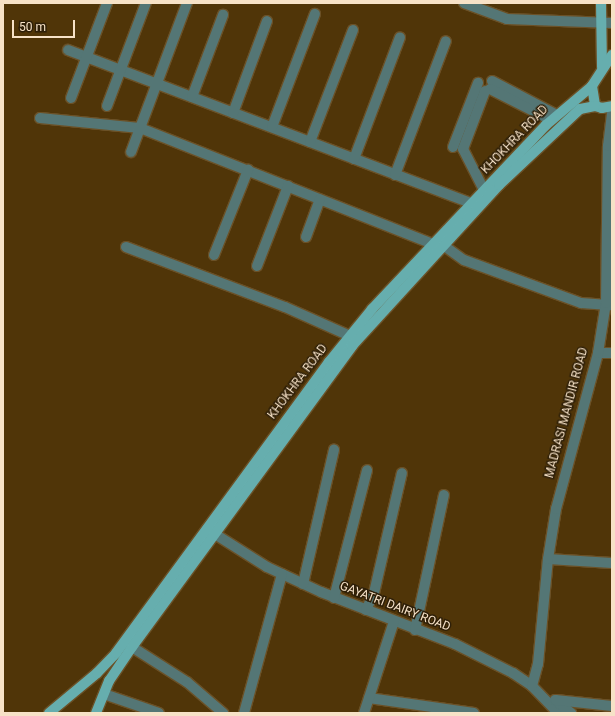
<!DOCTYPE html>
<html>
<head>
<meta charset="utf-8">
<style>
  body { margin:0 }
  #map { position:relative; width:615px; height:716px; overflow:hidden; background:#503508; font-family:Roboto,sans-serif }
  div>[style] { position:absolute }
  .roads { filter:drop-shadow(1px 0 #6b5127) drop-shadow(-1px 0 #6b5127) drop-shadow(0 1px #6b5127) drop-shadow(0 -1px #6b5127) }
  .minor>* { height:10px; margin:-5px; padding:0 5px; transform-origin:5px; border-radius:5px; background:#547675 }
  .major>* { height:10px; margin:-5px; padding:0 5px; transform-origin:5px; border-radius:5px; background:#66aeae }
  span { translate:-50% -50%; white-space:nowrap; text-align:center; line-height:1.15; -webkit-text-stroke:3px #2e1f08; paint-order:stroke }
  .street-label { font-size:12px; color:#f7e2c7 }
  .frame { position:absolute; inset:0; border:4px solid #f7e2c7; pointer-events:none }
  .scale { position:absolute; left:12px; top:20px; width:63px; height:18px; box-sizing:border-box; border:2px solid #f7e2c7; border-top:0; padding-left:5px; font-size:12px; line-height:14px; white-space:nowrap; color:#f7e2c7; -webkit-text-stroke:3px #2e1f08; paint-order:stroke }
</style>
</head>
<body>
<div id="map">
  <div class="roads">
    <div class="minor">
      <i style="left:464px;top:3px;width:46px;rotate:20.4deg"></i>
      <i style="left:507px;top:19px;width:105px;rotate:2.2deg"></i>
      <i style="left:68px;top:50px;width:431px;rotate:20.8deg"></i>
      <i style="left:492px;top:81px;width:73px;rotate:27.6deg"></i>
      <i style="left:490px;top:89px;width:68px;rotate:26.9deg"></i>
      <i style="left:192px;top:97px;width:88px;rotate:-69.3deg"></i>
      <i style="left:71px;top:98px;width:102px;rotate:-69.2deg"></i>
      <i style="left:107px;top:106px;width:110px;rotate:-69.3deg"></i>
      <i style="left:233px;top:113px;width:98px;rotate:-69.7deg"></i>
      <i style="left:40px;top:118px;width:100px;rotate:5.7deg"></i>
      <i style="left:140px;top:128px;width:315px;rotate:21.6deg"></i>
      <i style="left:272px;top:127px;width:121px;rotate:-69.2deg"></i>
      <i style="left:310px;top:142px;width:120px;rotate:-69deg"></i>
      <i style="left:453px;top:147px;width:69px;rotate:-68.7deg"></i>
      <i style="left:131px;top:152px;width:159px;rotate:-69.4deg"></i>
      <i style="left:354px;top:159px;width:130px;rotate:-69.3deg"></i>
      <i style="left:395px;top:175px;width:143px;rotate:-69.2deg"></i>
      <i style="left:484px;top:190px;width:46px;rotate:-117.1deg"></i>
      <i style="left:463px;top:149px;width:62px;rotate:-69.2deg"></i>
      <i style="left:306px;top:237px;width:40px;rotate:-69.8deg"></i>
      <i style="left:443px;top:245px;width:26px;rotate:36deg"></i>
      <i style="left:464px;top:260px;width:125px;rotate:20.2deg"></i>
      <i style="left:581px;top:303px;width:31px;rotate:4deg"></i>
      <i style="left:126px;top:247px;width:170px;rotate:20.7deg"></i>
      <i style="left:285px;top:307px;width:71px;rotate:24deg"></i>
      <i style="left:214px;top:255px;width:92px;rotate:-68.2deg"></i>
      <i style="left:257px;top:266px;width:86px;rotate:-68.8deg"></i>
      <i style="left:598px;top:353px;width:14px"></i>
      <i style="left:207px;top:529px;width:71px;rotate:32.3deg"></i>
      <i style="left:267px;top:567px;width:60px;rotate:24.8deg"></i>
      <i style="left:321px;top:592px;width:144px;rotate:21.2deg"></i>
      <i style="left:455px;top:644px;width:65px;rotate:26.6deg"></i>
      <i style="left:513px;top:673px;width:23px;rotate:34deg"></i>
      <i style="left:532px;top:686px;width:37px;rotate:46deg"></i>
      <i style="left:548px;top:559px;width:64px;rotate:3.6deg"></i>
      <i style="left:303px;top:584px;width:138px;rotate:-77deg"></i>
      <i style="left:334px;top:598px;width:132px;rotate:-75.5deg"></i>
      <i style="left:366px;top:610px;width:19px;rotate:-65deg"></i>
      <i style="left:374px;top:593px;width:123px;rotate:-76.9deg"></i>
      <i style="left:415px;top:630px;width:138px;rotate:-77.9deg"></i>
      <i style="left:132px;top:647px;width:65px;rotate:32.5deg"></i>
      <i style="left:187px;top:682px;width:48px;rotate:40.7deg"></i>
      <i style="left:532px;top:686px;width:23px;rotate:-75deg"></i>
      <i style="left:538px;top:664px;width:105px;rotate:-84.6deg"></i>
      <i style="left:548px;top:559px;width:51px;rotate:-80.9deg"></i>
      <i style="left:556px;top:509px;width:162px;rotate:-74.9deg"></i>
      <i style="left:598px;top:353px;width:51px;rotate:-80.9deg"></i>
      <i style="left:606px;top:303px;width:157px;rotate:-89.3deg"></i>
      <i style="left:608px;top:146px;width:35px;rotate:-83deg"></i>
      <i style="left:104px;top:694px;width:58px;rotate:19.1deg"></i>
      <i style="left:369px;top:698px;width:106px;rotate:8.1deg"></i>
      <i style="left:555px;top:700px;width:21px;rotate:39deg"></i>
      <i style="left:556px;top:700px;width:56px;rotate:6.1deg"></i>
      <i style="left:244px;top:713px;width:144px;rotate:-74.7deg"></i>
      <i style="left:364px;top:713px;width:97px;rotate:-71.9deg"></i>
    </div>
    <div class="major">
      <i style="left:601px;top:3px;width:64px;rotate:89.1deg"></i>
      <i style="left:612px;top:55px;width:37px;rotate:123deg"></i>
      <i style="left:592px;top:86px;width:20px;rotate:81deg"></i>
      <i style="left:595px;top:106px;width:7px;rotate:16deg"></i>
      <i style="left:602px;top:108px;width:10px;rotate:-11deg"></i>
      <i style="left:49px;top:713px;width:62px;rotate:-39.8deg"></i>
      <i style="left:97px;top:673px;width:28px;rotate:-46deg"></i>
      <i style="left:116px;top:653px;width:361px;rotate:-53.8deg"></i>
      <i style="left:329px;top:362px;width:68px;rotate:-50.9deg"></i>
      <i style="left:372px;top:309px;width:253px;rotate:-46.6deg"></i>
      <i style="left:546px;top:125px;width:60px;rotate:-40.3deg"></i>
      <i style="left:96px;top:713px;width:35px;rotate:-68deg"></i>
      <i style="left:109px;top:681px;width:41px;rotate:-55.9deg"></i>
      <i style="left:132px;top:647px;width:373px;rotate:-53.8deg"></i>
      <i style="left:352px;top:346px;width:218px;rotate:-47.6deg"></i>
      <i style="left:499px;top:185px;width:111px;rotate:-43.2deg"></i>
      <i style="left:580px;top:109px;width:15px;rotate:-11deg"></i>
    </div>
  </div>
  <div class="street-label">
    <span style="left:515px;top:140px;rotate:-46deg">KHOKHRA ROAD</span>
    <span style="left:298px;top:382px;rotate:-53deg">KHOKHRA ROAD</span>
    <span style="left:567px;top:413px;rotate:-75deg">MADRASI MANDIR ROAD</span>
    <span style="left:395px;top:607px;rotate:21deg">GAYATRI DAIRY ROAD</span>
  </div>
  <div class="frame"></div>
  <div class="scale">50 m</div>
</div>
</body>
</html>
